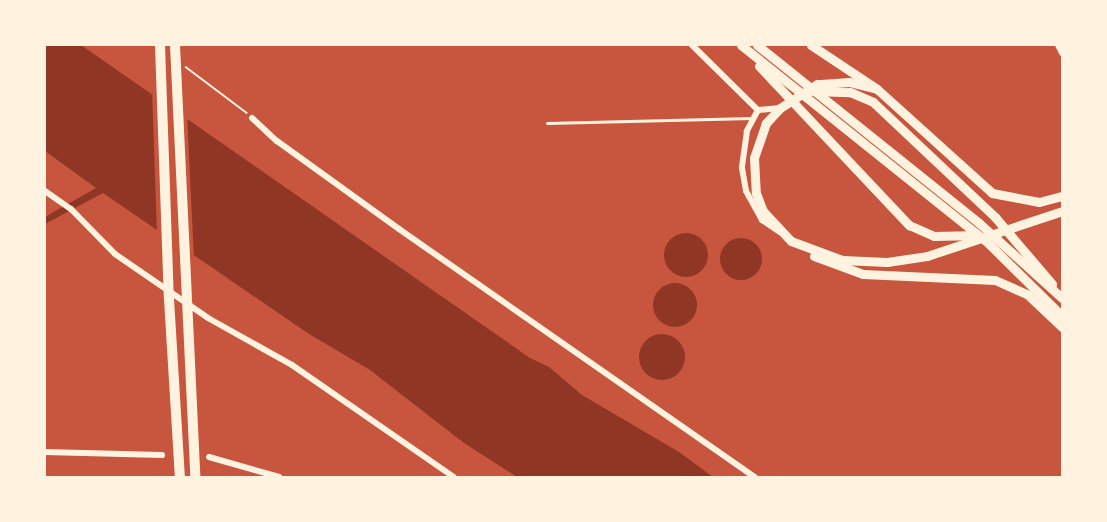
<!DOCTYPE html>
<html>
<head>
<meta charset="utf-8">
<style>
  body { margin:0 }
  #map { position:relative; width:1107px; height:522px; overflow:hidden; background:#c8553d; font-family:"Sofia Sans Condensed",sans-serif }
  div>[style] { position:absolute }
  .water>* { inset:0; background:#8f3625 }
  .round { border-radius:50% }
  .pier>* { inset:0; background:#c8553d }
  .path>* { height:1.5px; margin:-0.75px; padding:0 0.75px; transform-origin:0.75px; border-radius:0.75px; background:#fff3e0 }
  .service>* { height:3px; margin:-1.5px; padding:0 1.5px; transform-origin:1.5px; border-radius:1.5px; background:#fff3e0 }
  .minor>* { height:6px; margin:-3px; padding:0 3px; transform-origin:3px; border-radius:3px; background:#fff3e0 }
  .trunk>* { height:9px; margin:-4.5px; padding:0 4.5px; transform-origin:4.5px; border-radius:4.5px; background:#fff3e0 }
  .motorway>* { height:10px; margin:-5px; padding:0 5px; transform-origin:5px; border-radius:5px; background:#fff3e0 }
  span { translate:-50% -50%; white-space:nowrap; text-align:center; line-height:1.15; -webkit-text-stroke:5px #fff3e0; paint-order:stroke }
  .frame { position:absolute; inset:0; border:46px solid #fff3e0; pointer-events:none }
</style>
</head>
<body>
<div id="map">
  <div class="water">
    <i style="clip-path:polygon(45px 45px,81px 45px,530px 358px,549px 367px,582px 395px,679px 452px,713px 477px,517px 477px,464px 443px,370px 370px,309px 334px,103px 193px,45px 224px,45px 217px,96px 188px,45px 151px)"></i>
    <i class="round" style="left:664px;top:233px;width:44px;height:44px"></i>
    <i class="round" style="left:720px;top:238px;width:42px;height:42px"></i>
    <i class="round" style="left:653px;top:283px;width:44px;height:44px"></i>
    <i class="round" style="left:639px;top:334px;width:46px;height:46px"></i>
  </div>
  <div class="pier">
    <i style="clip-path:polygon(152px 89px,187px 113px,194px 259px,157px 234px)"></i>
  </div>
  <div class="path">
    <i style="left:186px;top:67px;width:76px;rotate:37deg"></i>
  </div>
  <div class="service">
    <i style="left:547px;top:123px;width:205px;rotate:-1.4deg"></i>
  </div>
  <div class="minor">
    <i style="left:692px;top:45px;width:93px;rotate:44.6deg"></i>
    <i style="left:1058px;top:45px;width:9px;rotate:63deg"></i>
    <i style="left:758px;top:110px;width:24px;rotate:118deg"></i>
    <i style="left:747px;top:131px;width:37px;rotate:98deg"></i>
    <i style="left:742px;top:168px;width:23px;rotate:80deg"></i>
    <i style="left:746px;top:191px;width:33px;rotate:61deg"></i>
    <i style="left:762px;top:220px;width:22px;rotate:34deg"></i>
    <i style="left:758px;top:110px;width:22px;rotate:-5deg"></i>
    <i style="left:252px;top:118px;width:34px;rotate:43deg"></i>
    <i style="left:277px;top:141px;width:150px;rotate:35.8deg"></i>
    <i style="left:399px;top:229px;width:434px;rotate:34.9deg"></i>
    <i style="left:45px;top:191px;width:32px;rotate:35deg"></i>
    <i style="left:71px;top:209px;width:63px;rotate:45.6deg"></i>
    <i style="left:115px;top:254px;width:113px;rotate:34.5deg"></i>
    <i style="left:208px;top:318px;width:96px;rotate:29.2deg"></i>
    <i style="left:292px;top:365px;width:197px;rotate:34.7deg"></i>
    <i style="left:45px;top:452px;width:117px;rotate:1.5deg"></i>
    <i style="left:209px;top:457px;width:73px;rotate:15.9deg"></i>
  </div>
  <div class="trunk">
    <i style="left:741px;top:45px;width:314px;rotate:38.7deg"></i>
    <i style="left:986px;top:241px;width:107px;rotate:44.6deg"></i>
    <i style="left:757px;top:45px;width:285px;rotate:38.7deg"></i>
    <i style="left:979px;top:223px;width:112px;rotate:42.1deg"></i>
    <i style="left:811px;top:45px;width:79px;rotate:33.7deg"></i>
    <i style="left:877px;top:89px;width:155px;rotate:42.1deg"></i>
    <i style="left:992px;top:193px;width:48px;rotate:10.8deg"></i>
    <i style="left:1039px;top:202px;width:24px;rotate:-15deg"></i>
    <i style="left:759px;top:66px;width:219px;rotate:46.7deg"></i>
    <i style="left:909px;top:225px;width:27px;rotate:24deg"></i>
    <i style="left:934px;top:236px;width:43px;rotate:-1.3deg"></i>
    <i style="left:877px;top:89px;width:29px;rotate:-166deg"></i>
    <i style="left:849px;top:82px;width:32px;rotate:176deg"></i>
    <i style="left:817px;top:84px;width:44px;rotate:147deg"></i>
    <i style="left:780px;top:108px;width:21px;rotate:133deg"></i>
    <i style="left:766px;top:123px;width:37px;rotate:109deg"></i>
    <i style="left:754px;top:158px;width:35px;rotate:87deg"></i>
    <i style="left:756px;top:193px;width:19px;rotate:69deg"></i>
    <i style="left:763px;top:211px;width:41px;rotate:47deg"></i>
    <i style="left:791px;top:241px;width:54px;rotate:20.4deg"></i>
    <i style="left:842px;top:260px;width:45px;rotate:2.5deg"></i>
    <i style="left:887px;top:262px;width:40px;rotate:-8.5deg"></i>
    <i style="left:927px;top:256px;width:142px;rotate:-18.4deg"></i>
    <i style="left:812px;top:91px;width:38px;rotate:2deg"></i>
    <i style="left:850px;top:92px;width:25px;rotate:23deg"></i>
    <i style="left:873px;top:102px;width:168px;rotate:43.3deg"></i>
    <i style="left:995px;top:217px;width:88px;rotate:49.6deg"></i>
    <i style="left:814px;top:256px;width:52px;rotate:20.2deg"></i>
    <i style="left:863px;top:274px;width:132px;rotate:2.6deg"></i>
    <i style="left:995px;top:280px;width:36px;rotate:24deg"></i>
    <i style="left:1028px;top:295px;width:47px;rotate:43.3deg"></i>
  </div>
  <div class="motorway">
    <i style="left:160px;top:45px;width:254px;rotate:88deg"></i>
    <i style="left:169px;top:299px;width:178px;rotate:86.5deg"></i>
    <i style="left:175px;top:45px;width:432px;rotate:87.3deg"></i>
  </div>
  <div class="frame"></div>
</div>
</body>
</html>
